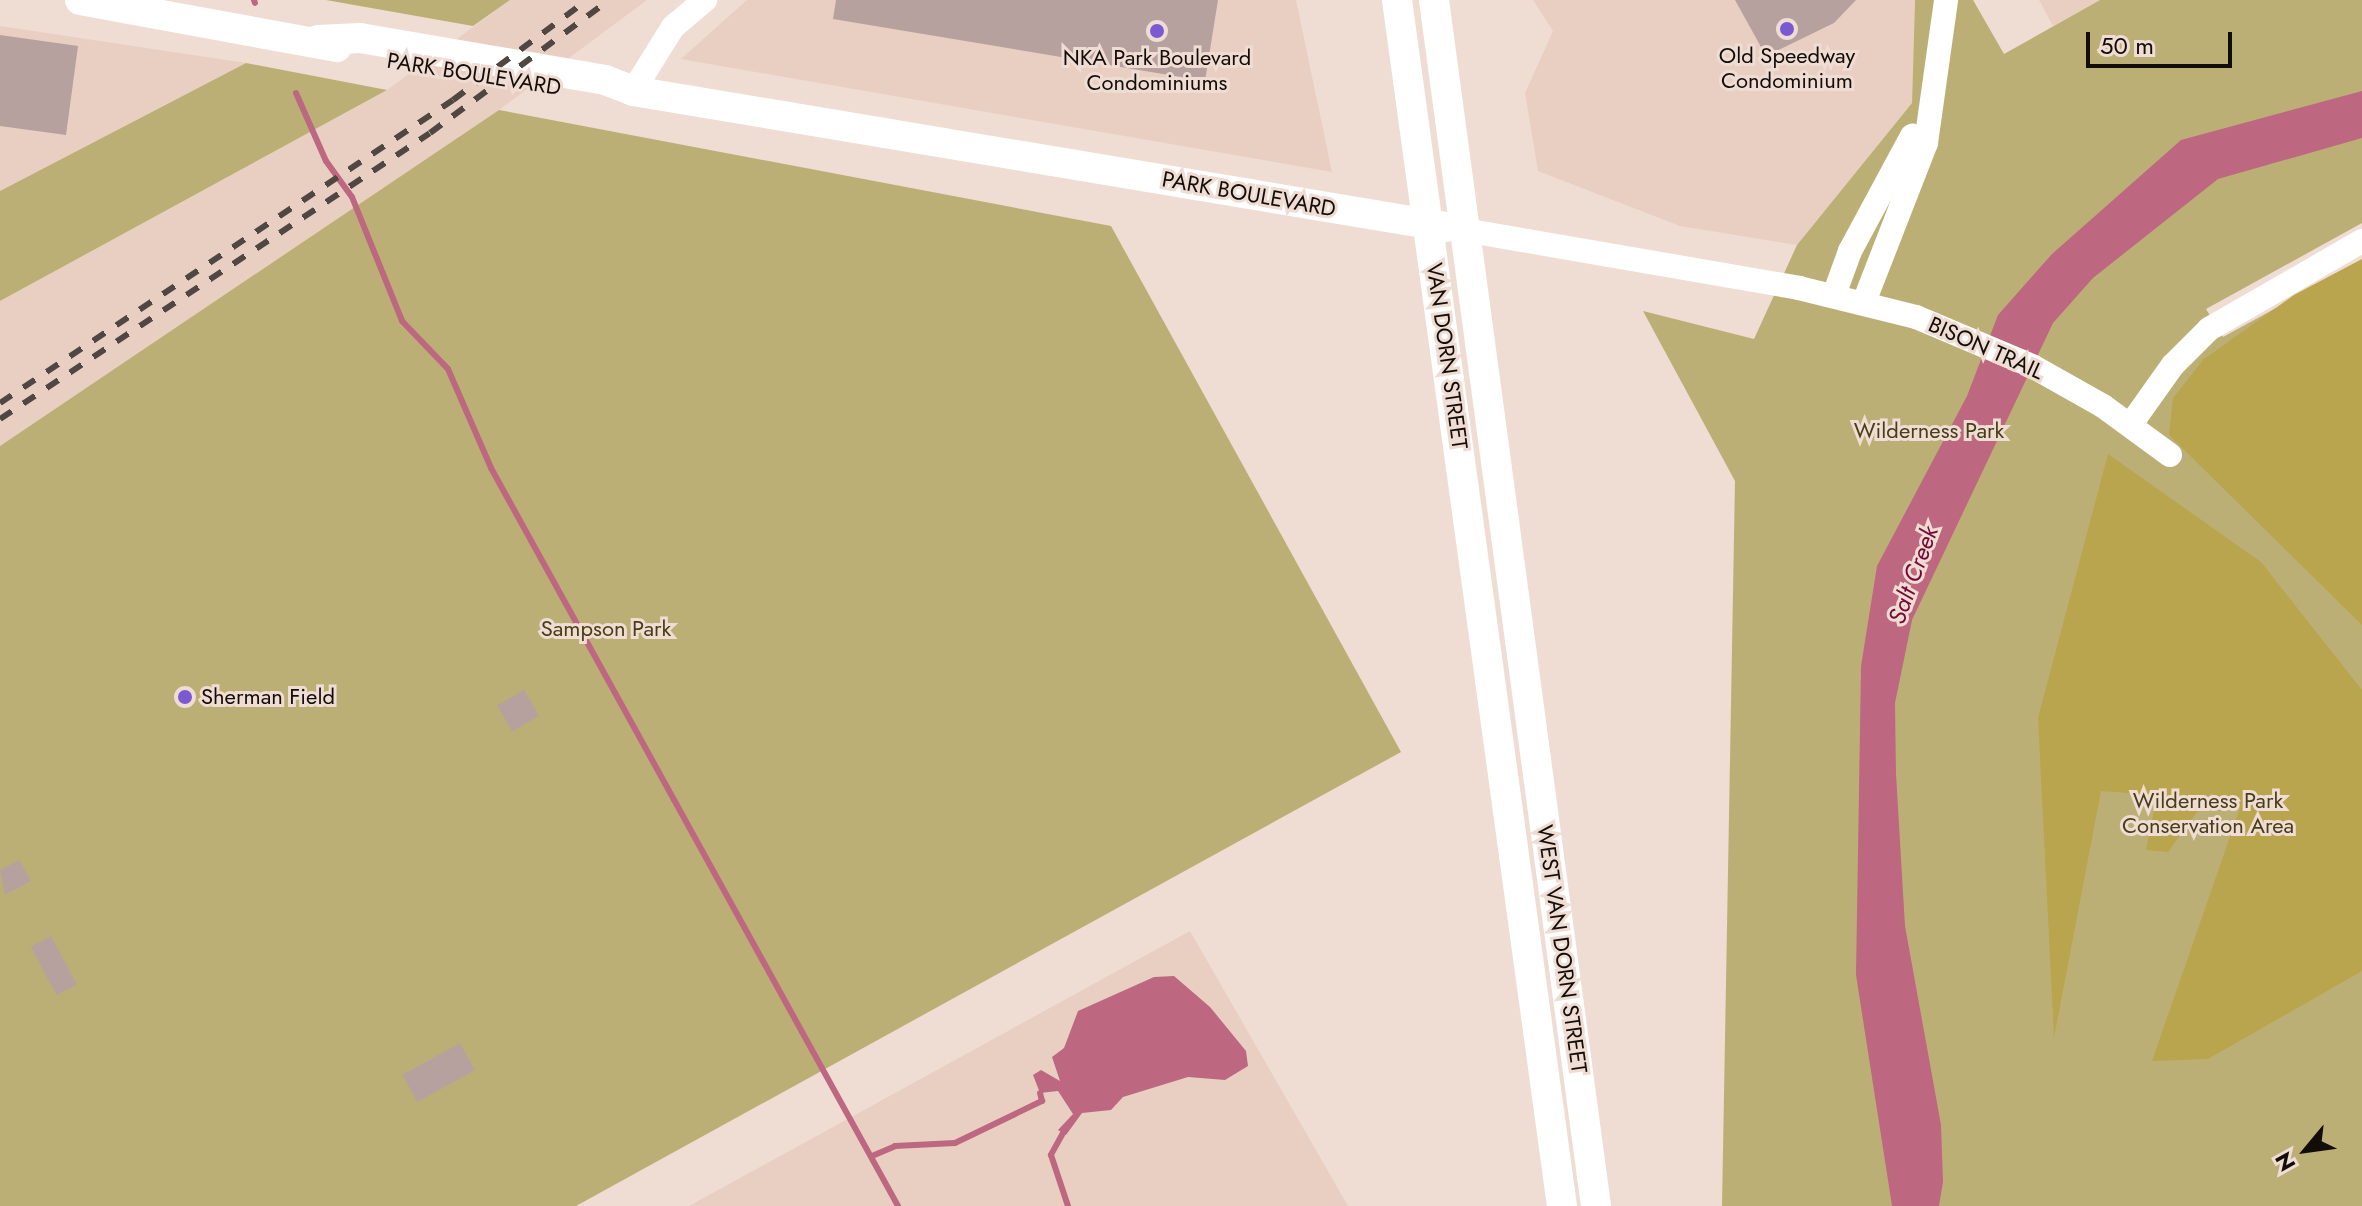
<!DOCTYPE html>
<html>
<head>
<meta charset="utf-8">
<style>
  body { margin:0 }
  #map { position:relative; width:2362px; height:1206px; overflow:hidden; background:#efdcd2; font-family:Jost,sans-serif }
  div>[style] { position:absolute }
  .built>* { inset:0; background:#e9cfc2 }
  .green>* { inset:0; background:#bcaf75 }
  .forest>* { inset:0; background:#b9a54d }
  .water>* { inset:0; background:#bd6880 }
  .stream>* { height:6px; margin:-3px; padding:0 3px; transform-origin:3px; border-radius:3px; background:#bd6880 }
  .building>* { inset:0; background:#b6a19f; transform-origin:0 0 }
  .minor>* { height:24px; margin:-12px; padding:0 12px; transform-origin:12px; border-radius:12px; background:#fff }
  .major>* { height:30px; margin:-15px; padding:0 15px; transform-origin:15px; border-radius:15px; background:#fff }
  .rail>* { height:6px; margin-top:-3px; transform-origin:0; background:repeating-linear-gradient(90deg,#514742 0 14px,transparent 0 28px) }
  .dots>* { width:22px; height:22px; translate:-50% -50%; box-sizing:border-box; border:4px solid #efdcd2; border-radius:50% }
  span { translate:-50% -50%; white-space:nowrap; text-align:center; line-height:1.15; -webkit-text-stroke:6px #efdcd2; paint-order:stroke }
  .poi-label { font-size:22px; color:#130d0a }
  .left { translate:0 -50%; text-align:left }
  .street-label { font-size:22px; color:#130d0a }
  .park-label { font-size:22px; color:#473e18 }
  .water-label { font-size:24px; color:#750838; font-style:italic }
  .north { position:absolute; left:2266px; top:1110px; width:80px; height:80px; -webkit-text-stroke:6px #efdcd2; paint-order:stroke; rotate:241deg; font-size:22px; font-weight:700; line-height:32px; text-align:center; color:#130d0a }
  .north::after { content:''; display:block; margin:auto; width:28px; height:36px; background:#130d0a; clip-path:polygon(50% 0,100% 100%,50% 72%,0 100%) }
  .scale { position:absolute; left:2086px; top:32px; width:146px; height:36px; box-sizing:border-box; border:4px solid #130d0a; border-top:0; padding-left:10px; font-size:24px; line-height:28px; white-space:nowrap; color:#130d0a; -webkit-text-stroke:6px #efdcd2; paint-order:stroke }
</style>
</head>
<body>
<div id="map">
  <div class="built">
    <i style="clip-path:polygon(510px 0,647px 0,499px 110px,0 446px,0 301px,387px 90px)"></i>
    <i style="clip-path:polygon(747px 0,1296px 0,1332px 172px,681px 59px)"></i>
    <i style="clip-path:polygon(1533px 0,1915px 0,1912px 103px,1797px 245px,1680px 226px,1538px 171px,1525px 93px,1553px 31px)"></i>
    <i style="clip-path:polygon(2039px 0,2100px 0,2053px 26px)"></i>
    <i style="clip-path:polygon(0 26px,246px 63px,0 191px)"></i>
    <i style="clip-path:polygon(1190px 931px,1348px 1206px,689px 1206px)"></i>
  </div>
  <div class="green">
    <i style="clip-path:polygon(326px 0,510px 0,473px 26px)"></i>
    <i style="clip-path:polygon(1915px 0,1973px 0,2004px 54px,2100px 0,2362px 0,2362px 223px,2206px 309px,2223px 337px,2362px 261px,2362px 1206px,1722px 1206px,1735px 481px,1643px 311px,1754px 339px,1797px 245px,1912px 103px)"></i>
    <i style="clip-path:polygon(246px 63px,387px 90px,0 301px,0 191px)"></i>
    <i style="clip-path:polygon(499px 110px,1111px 226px,1401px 752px,576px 1206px,0 1206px,0 446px)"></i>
  </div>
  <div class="forest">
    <i style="clip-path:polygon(2362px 259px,2362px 625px,2169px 435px,2173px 398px,2204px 359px,2294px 295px)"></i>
    <i style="clip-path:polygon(2108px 454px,2261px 562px,2362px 690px,2362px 971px,2208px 1059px,2152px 1061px,2240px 808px,2211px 793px,2168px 852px,2146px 850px,2157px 795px,2101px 791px,2054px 1038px,2038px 718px)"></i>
  </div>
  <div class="water">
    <i style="clip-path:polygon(2362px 91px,2362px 138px,2218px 179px,2093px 278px,2053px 323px,1912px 620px,1895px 703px,1896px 774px,1905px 926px,1941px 1125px,1943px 1182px,1939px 1206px,1892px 1206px,1856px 975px,1861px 666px,1877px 566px,1967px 396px,1998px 315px,2052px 254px,2181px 140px)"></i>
    <i style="clip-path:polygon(1174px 976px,1210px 1007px,1246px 1051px,1248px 1066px,1225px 1080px,1188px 1077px,1123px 1097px,1111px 1110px,1082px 1113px,1066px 1135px,1058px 1130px,1073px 1114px,1058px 1091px,1040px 1093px,1033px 1075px,1041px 1070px,1060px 1081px,1052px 1057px,1064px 1048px,1078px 1011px,1154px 977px)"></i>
  </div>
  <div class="stream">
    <i style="left:254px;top:0;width:3px;rotate:72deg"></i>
    <i style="left:296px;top:93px;width:74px;rotate:66.2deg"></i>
    <i style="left:326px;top:161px;width:44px;rotate:54.2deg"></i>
    <i style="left:352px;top:197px;width:134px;rotate:68deg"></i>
    <i style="left:402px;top:321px;width:66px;rotate:46.2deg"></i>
    <i style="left:448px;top:369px;width:108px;rotate:66.5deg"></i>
    <i style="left:491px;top:468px;width:843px;rotate:61.12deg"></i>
    <i style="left:1063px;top:1133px;width:25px;rotate:119deg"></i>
    <i style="left:1051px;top:1155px;width:54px;rotate:71.6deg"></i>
    <i style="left:872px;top:1156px;width:25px;rotate:-23deg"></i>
    <i style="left:895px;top:1146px;width:60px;rotate:-2.9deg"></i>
    <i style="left:955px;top:1143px;width:97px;rotate:-25.8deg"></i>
    <i style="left:1042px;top:1101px;width:8px;rotate:-104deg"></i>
  </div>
  <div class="building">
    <i style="clip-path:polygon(836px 0,1218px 0,1205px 81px,833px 19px)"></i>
    <i style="clip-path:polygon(1735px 0,1856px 0,1834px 23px,1766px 56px)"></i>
    <i style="clip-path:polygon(0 35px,78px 46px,66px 135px,0 126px)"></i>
    <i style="left:524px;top:690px;width:30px;height:31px;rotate:60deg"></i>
    <i style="clip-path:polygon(19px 860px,31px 881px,5px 895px,0 870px)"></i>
    <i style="left:51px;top:936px;width:55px;height:23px;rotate:62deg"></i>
    <i style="left:460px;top:1043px;width:31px;height:66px;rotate:61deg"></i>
  </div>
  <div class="minor">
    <i style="left:633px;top:91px;width:75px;rotate:-58deg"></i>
    <i style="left:673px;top:27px;width:42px;rotate:-40.2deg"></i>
    <i style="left:1464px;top:230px;width:340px;rotate:9.8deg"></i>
    <i style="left:1799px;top:288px;width:121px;rotate:13.9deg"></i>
    <i style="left:1916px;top:317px;width:126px;rotate:22.9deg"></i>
    <i style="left:2032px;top:366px;width:81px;rotate:29.4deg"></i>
    <i style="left:2103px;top:406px;width:83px;rotate:36.2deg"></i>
    <i style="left:1834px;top:295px;width:47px;rotate:-70deg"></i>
    <i style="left:1850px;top:251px;width:131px;rotate:-61.7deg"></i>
    <i style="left:1864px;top:302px;width:171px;rotate:-68.7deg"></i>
    <i style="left:1926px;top:143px;width:144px;rotate:-82deg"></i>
    <i style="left:2131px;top:424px;width:72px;rotate:-54.6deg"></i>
    <i style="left:2173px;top:365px;width:51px;rotate:-45deg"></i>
    <i style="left:2209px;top:329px;width:177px;rotate:-29.9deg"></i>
  </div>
  <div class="major">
    <i style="left:80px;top:0;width:261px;rotate:10.4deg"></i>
    <i style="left:1397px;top:0;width:1217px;rotate:82.21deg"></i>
    <i style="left:1434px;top:0;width:1217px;rotate:82.35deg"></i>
    <i style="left:318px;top:40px;width:42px;rotate:-2.7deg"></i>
    <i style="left:360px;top:38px;width:249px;rotate:9.7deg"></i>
    <i style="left:605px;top:80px;width:30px;rotate:21deg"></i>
    <i style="left:633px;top:91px;width:825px;rotate:9.49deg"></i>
  </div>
  <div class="rail">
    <i style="left:0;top:403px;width:545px;rotate:-33.78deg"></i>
    <i style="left:453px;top:100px;width:167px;rotate:-36.7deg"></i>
    <i style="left:0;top:419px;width:516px;rotate:-33.63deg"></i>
    <i style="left:430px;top:133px;width:223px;rotate:-36.6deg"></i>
  </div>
  <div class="dots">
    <i style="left:1787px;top:29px;background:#7b59d3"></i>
    <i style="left:1157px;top:31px;background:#7b59d3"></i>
    <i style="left:185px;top:697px;background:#7b59d3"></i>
  </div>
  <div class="poi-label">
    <span style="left:1787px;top:68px">Old Speedway<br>Condominium</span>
    <span style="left:1157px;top:70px">NKA Park Boulevard<br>Condominiums</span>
    <span class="left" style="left:201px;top:697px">Sherman Field</span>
  </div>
  <div class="street-label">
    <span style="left:474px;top:74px;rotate:9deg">PARK BOULEVARD</span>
    <span style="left:1249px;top:194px;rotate:10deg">PARK BOULEVARD</span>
    <span style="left:1986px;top:348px;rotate:24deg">BISON TRAIL</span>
    <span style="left:1447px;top:356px;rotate:82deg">VAN DORN STREET</span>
    <span style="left:1562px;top:949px;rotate:82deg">WEST VAN DORN STREET</span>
  </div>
  <div class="park-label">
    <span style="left:1929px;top:431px">Wilderness Park</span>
    <span style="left:606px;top:629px">Sampson Park</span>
    <span style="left:2208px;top:813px">Wilderness Park<br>Conservation Area</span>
  </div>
  <div class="water-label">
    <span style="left:1913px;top:575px;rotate:-70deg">Salt Creek</span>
  </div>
  <div class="north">N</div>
  <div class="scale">50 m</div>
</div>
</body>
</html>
